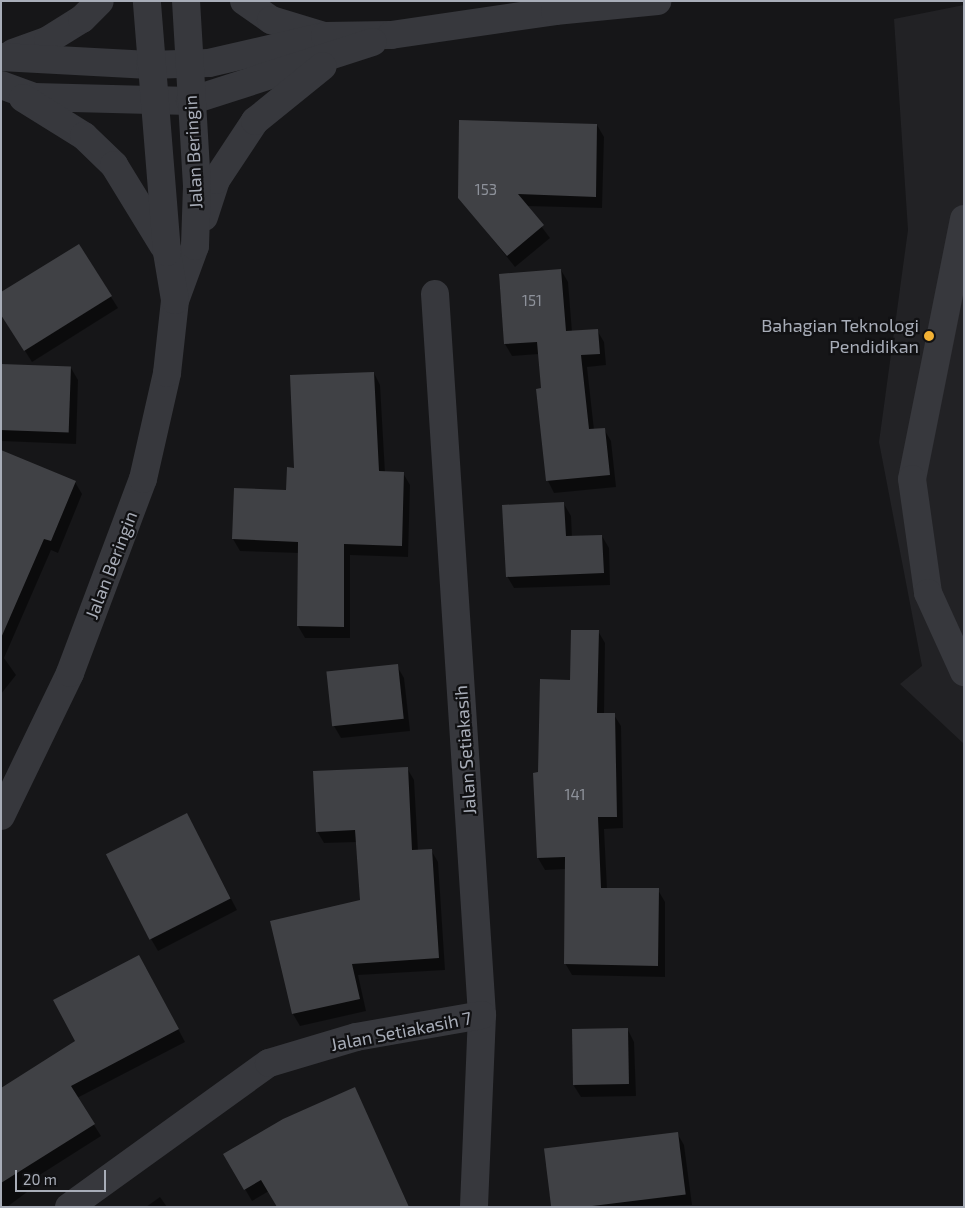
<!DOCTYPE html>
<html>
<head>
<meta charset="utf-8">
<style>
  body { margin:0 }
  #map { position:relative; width:965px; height:1208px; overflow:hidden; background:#161618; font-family:"Exo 2",sans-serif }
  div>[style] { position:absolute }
  .built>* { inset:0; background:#222225 }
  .shadow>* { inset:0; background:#0007 }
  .building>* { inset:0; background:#404145; transform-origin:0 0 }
  .minor>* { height:28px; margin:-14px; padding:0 14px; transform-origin:14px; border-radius:14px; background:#37383d }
  .dots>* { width:14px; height:14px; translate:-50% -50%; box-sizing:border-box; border:2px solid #111113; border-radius:50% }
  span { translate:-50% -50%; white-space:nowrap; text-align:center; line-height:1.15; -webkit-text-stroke:4.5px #111113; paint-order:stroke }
  .number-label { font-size:15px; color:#8e929b }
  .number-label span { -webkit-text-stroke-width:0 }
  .street-label { font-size:18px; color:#a8adb8 }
  .poi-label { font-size:18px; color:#a8adb8 }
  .right { translate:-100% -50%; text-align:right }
  .frame { position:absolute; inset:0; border:2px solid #a8adb8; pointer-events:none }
  .scale { position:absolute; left:15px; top:1170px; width:91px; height:22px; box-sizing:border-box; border:2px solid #a8adb8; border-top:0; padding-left:6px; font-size:15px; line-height:18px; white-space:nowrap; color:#a8adb8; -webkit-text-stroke:4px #111113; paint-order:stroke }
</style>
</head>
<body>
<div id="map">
  <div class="built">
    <i style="clip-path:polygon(964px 5px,964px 744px,900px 684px,922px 666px,879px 442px,908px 230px,894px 19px)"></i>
  </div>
  <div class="shadow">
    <i style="clip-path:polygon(597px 125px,604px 137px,602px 208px,526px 206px,550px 238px,515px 267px,459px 197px)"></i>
    <i style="clip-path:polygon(79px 246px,118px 308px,32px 362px,1px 313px)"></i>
    <i style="clip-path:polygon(561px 270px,568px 282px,572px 332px,597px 330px,604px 342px,606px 365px,587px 367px,594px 430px,604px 429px,611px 441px,616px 487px,554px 493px,548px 481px,539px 354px,512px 356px,505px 344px,499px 276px)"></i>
    <i style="clip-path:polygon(1px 365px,71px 368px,78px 380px,76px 444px,1px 441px)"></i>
    <i style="clip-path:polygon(374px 373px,380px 385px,385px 473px,403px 473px,410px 485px,408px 557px,350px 555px,350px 638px,305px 638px,298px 626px,299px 553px,240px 551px,233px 539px,287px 491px,295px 469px)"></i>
    <i style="clip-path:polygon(1px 452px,75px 482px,82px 494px,58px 553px,51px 550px,4px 658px,16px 675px,1px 694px)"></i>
    <i style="clip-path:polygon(564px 504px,571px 516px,572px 537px,602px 536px,609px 548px,610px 585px,514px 588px,507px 576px)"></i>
    <i style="clip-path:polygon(598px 631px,605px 643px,604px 714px,614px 715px,621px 726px,623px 828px,604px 829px,607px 889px,658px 890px,665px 902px,665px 977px,572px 975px,565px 963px,566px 869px,545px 870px,538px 858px,540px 774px,572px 681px)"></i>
    <i style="clip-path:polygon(397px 666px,404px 678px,410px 731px,341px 738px,334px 726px)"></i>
    <i style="clip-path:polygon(407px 768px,414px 780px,418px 851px,431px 850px,438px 862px,445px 970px,358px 975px,366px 1011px,300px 1026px,293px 1014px,271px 922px,361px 901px,357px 842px,324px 843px,317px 831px)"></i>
    <i style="clip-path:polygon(193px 827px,237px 910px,158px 951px,151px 939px)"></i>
    <i style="clip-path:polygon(146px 968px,185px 1042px,77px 1098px,101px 1136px,27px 1183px,31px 1189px,7px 1207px,1px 1207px,1px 1089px,77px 1042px)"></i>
    <i style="clip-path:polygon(628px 1030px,634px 1042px,636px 1096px,581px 1097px,574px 1086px)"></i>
    <i style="clip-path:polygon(355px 1089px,409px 1207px,342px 1207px,269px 1191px,252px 1201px,225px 1155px)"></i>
    <i style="clip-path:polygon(677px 1133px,684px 1145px,692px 1205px,553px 1207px)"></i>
    <i style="clip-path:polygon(160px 1197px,167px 1207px,146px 1207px)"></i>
  </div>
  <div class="building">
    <i style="clip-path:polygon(459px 120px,597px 124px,596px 197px,518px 194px,544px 225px,507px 256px,458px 198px)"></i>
    <i style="clip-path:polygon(79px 244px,112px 296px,24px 351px,1px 315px,1px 292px)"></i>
    <i style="clip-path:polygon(561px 269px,566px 331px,598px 329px,600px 354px,581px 355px,589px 429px,605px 428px,610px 475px,546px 481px,536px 389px,541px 388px,537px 342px,504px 344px,499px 274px)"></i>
    <i style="left:1px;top:364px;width:70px;height:66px;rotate:2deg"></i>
    <i style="clip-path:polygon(374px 372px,379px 471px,404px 472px,402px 546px,344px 544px,344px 627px,297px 626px,298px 542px,232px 539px,234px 488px,286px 490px,287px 467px,294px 468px,290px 375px)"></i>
    <i style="clip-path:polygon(1px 450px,76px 481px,51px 541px,44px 539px,1px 638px)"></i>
    <i style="clip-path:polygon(564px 502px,566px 536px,602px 535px,604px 573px,506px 577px,502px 505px)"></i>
    <i style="clip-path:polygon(571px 630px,599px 630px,597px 713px,615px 713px,617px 817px,598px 817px,601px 888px,659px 888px,658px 966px,564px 964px,565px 857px,537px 858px,533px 773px,538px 772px,540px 679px,570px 680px)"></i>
    <i style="left:398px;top:664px;width:55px;height:72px;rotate:84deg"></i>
    <i style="clip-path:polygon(408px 767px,412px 850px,432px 849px,439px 958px,352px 964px,360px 999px,292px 1014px,270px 921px,360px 900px,355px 830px,316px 832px,313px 771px)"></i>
    <i style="left:187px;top:813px;width:96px;height:91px;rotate:63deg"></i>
    <i style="clip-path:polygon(139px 955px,179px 1029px,71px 1086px,95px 1124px,1px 1183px,1px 1088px,75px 1041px,53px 1000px)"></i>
    <i style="left:628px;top:1028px;width:56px;height:56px;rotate:89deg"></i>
    <i style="clip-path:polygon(355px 1087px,409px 1207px,277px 1207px,261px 1180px,244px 1190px,223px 1154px,283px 1119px)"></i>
    <i style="left:678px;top:1132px;width:63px;height:135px;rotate:83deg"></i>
  </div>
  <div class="minor">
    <i style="left:244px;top:1px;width:33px;rotate:35deg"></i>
    <i style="left:271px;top:20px;width:55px;rotate:16.8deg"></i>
    <i style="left:13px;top:53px;width:37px;rotate:-20deg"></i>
    <i style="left:48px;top:40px;width:40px;rotate:-32deg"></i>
    <i style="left:82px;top:19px;width:25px;rotate:-45deg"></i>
    <i style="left:1px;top:57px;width:149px;rotate:3.1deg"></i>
    <i style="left:150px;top:65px;width:59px;rotate:-1.9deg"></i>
    <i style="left:209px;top:63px;width:119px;rotate:-13.1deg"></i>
    <i style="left:325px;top:36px;width:66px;rotate:-0.9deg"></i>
    <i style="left:391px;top:35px;width:166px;rotate:-8.3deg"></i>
    <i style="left:555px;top:11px;width:103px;rotate:-5.5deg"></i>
    <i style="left:1px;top:85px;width:35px;rotate:20deg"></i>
    <i style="left:34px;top:97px;width:156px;rotate:1.5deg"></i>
    <i style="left:190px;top:101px;width:192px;rotate:-17.9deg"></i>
    <i style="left:23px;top:98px;width:72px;rotate:31.9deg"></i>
    <i style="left:84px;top:136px;width:42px;rotate:44deg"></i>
    <i style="left:114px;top:165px;width:94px;rotate:58.5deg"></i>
    <i style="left:204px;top:217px;width:39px;rotate:-72deg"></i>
    <i style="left:216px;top:180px;width:71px;rotate:-56.5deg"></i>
    <i style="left:255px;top:121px;width:87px;rotate:-39deg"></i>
    <i style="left:964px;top:219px;width:265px;rotate:101.3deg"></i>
    <i style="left:912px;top:479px;width:115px;rotate:82deg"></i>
    <i style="left:928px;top:593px;width:87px;rotate:65.5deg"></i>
    <i style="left:435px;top:294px;width:723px;rotate:86.27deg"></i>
    <i style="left:482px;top:1015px;width:192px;rotate:92.4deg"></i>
    <i style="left:176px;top:298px;width:55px;rotate:-69.9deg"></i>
    <i style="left:195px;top:246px;width:60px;rotate:-88.1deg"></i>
    <i style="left:197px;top:186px;width:185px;rotate:-93.4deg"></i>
    <i style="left:1px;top:816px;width:159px;rotate:-64.2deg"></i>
    <i style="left:70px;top:673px;width:207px;rotate:-69.4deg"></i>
    <i style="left:143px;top:479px;width:109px;rotate:-77.2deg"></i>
    <i style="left:167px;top:373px;width:73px;rotate:-83.7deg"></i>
    <i style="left:175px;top:300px;width:49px;rotate:-99.5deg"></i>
    <i style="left:167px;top:252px;width:252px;rotate:-94.6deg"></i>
    <i style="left:69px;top:1207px;width:246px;rotate:-35.8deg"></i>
    <i style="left:269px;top:1063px;width:91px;rotate:-16.6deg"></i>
    <i style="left:356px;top:1037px;width:128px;rotate:-9.9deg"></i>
  </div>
  <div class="dots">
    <i style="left:929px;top:336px;background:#f2b134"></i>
  </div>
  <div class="number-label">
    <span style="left:486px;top:190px">153</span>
    <span style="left:532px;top:301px">151</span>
    <span style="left:575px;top:795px">141</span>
  </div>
  <div class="street-label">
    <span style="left:193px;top:152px;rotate:-93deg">Jalan Beringin</span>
    <span style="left:111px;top:565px;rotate:-69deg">Jalan Beringin</span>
    <span style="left:465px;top:750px;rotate:-94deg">Jalan Setiakasih</span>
    <span style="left:401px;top:1031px;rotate:-11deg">Jalan Setiakasih 7</span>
  </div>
  <div class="poi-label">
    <span class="right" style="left:919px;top:336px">Bahagian Teknologi<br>Pendidikan</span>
  </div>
  <div class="frame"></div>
  <div class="scale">20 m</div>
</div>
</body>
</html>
